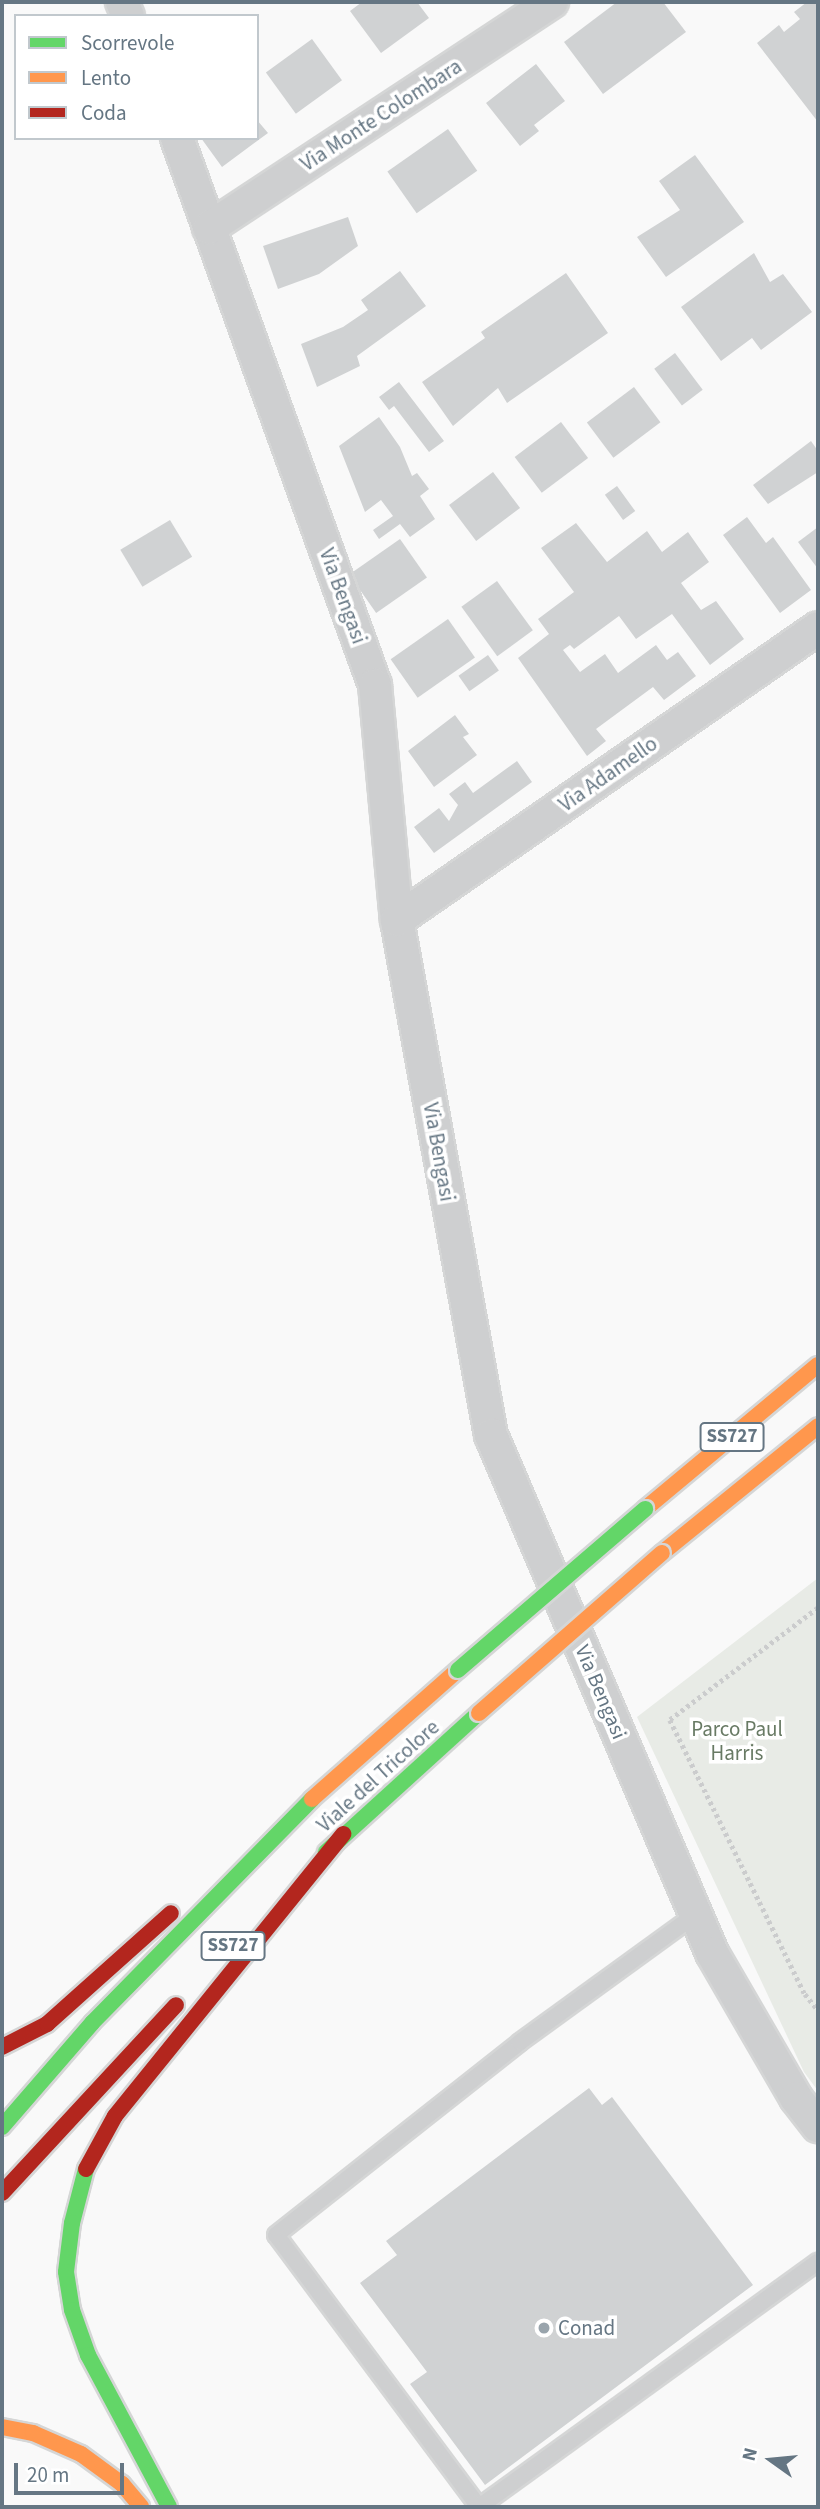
<!DOCTYPE html>
<html>
<head>
<meta charset="utf-8">
<style>
  body { margin:0 }
  #map { position:relative; width:820px; height:2509px; overflow:hidden; background:#f9f9f9; font-family:"Source Sans 3",sans-serif }
  div>[style] { position:absolute }
  .green>* { inset:0; background:#e8ebe6 }
  .building>* { inset:0; background:#d0d2d3; transform-origin:0 0 }
  .path>* { height:4.5px; margin-top:-2.25px; transform-origin:0; background:repeating-linear-gradient(90deg,#cbcccd 0 3.5px,transparent 0 7px) }
  .roads { filter:drop-shadow(2px 0 #d5d6d6) drop-shadow(-2px 0 #d5d6d6) drop-shadow(0 2px #d5d6d6) drop-shadow(0 -2px #d5d6d6) }
  .lane>* { height:16px; margin:-8px; padding:0 8px; transform-origin:8px; border-radius:8px; background:#cecfd0 }
  .street>* { height:32px; margin:-16px; padding:0 16px; transform-origin:16px; border-radius:16px; background:#cecfd0 }
  .fast>* { height:16px; margin:-8px; padding:0 8px; transform-origin:8px; border-radius:8px; background:#63d668 }
  .slow>* { height:16px; margin:-8px; padding:0 8px; transform-origin:8px; border-radius:8px; background:#ff974d }
  .jam>* { height:16px; margin:-8px; padding:0 8px; transform-origin:8px; border-radius:8px; background:#b3261e }
  .bridges { filter:drop-shadow(2px 0 #d5d6d6) drop-shadow(-2px 0 #d5d6d6) drop-shadow(0 2px #d5d6d6) drop-shadow(0 -2px #d5d6d6) }
  .fast-bridge>* { height:16px; margin:-8px; padding:0 8px; transform-origin:8px; border-radius:8px; background:#63d668 }
  .slow-bridge>* { height:16px; margin:-8px; padding:0 8px; transform-origin:8px; border-radius:8px; background:#ff974d }
  .dots>* { width:19px; height:19px; translate:-50% -50%; box-sizing:border-box; border:4px solid #fff; border-radius:50% }
  span { translate:-50% -50%; white-space:nowrap; text-align:center; line-height:1.15; -webkit-text-stroke:7px #fff; paint-order:stroke }
  .shield-label span { padding:2px 5px; background:#fff; border:2px solid; border-radius:5px; -webkit-text-stroke-width:0 }
  .shield-label { font-size:19px; color:#657683; font-weight:700 }
  .street-label { font-size:21px; color:#657683 }
  .park-label { font-size:21px; color:#687a64 }
  .poi-label { font-size:21px; color:#657683 }
  .left { translate:0 -50%; text-align:left }
  .frame { position:absolute; inset:0; border:4px solid #657683; pointer-events:none }
  .legend { position:absolute; left:14px; top:14px; width:245px; height:126px; box-sizing:border-box; background:#fff; border:2px solid #c1c8cd; margin:0; padding:9px 12px; list-style:none; font-size:21px; color:#657683 }
  .legend li { display:flex; align-items:center; gap:14px; height:35px }
  .legend b { width:35px; border:2px solid #c1c8cd }
  .north { position:absolute; left:736px; top:2425px; width:70px; height:70px; -webkit-text-stroke:5px #fff; paint-order:stroke; rotate:285deg; font-size:19px; font-weight:700; line-height:28px; text-align:center; color:#657683 }
  .north::after { content:''; display:block; margin:auto; width:24px; height:32px; background:#657683; clip-path:polygon(50% 0,100% 100%,50% 72%,0 100%) }
  .scale { position:absolute; left:14px; top:2463px; width:110px; height:32px; box-sizing:border-box; border:4px solid #657683; border-top:0; padding-left:9px; font-size:21px; line-height:24px; white-space:nowrap; color:#657683; -webkit-text-stroke:5px #fff; paint-order:stroke }
</style>
</head>
<body>
<div id="map">
  <div class="green">
    <i style="clip-path:polygon(818px 1578px,818px 2091px,804px 2072px,637px 1717px)"></i>
  </div>
  <div class="building">
    <i style="clip-path:polygon(362px 2px,417px 2px,429px 18px,381px 53px,350px 11px)"></i>
    <i style="clip-path:polygon(617px 2px,663px 2px,686px 32px,603px 94px,564px 42px)"></i>
    <i style="clip-path:polygon(807px 2px,818px 2px,818px 122px,757px 43px,779px 25px,784px 32px,800px 19px,794px 12px)"></i>
    <i style="left:312px;top:39px;width:51px;height:57px;rotate:54deg"></i>
    <i style="clip-path:polygon(536px 64px,565px 101px,534px 125px,539px 131px,520px 146px,486px 103px)"></i>
    <i style="clip-path:polygon(257px 120px,268px 133px,222px 167px,201px 138px,257px 138px)"></i>
    <i style="left:448px;top:129px;width:51px;height:74px;rotate:55deg"></i>
    <i style="clip-path:polygon(695px 155px,744px 222px,666px 277px,637px 237px,680px 210px,659px 181px)"></i>
    <i style="clip-path:polygon(348px 217px,358px 246px,319px 274px,278px 289px,263px 246px)"></i>
    <i style="clip-path:polygon(754px 253px,770px 282px,783px 274px,812px 312px,761px 350px,752px 338px,721px 361px,681px 307px)"></i>
    <i style="clip-path:polygon(400px 271px,426px 306px,357px 356px,360px 366px,317px 387px,301px 344px,343px 327px,368px 310px,361px 300px)"></i>
    <i style="clip-path:polygon(566px 273px,608px 333px,507px 403px,498px 388px,453px 426px,422px 382px,485px 338px,481px 332px)"></i>
    <i style="left:675px;top:353px;width:46px;height:26px;rotate:53deg"></i>
    <i style="clip-path:polygon(399px 382px,444px 441px,429px 452px,394px 406px,389px 410px,379px 397px)"></i>
    <i style="left:634px;top:387px;width:44px;height:59px;rotate:53deg"></i>
    <i style="clip-path:polygon(379px 417px,400px 447px,412px 476px,417px 473px,429px 489px,420px 496px,435px 519px,410px 537px,400px 524px,379px 539px,373px 530px,393px 516px,381px 500px,365px 512px,339px 446px)"></i>
    <i style="left:561px;top:422px;width:45px;height:58px;rotate:53deg"></i>
    <i style="clip-path:polygon(811px 441px,818px 451px,818px 472px,768px 504px,753px 485px)"></i>
    <i style="left:493px;top:472px;width:45px;height:55px;rotate:53deg"></i>
    <i style="left:617px;top:486px;width:31px;height:15px;rotate:54deg"></i>
    <i style="clip-path:polygon(747px 517px,766px 543px,773px 537px,811px 590px,780px 613px,723px 535px)"></i>
    <i style="left:170px;top:520px;width:43px;height:58px;rotate:59deg"></i>
    <i style="clip-path:polygon(576px 523px,607px 562px,647px 531px,662px 552px,688px 532px,709px 562px,681px 583px,701px 610px,716px 601px,744px 639px,710px 665px,672px 614px,636px 639px,619px 616px,574px 649px,570px 645px,563px 650px,580px 672px,605px 654px,618px 673px,656px 645px,667px 660px,678px 652px,696px 676px,664px 700px,653px 687px,596px 729px,606px 741px,587px 756px,518px 658px,549px 634px,538px 619px,574px 592px,541px 548px)"></i>
    <i style="clip-path:polygon(818px 527px,818px 569px,798px 542px)"></i>
    <i style="left:400px;top:539px;width:47px;height:62px;rotate:55deg"></i>
    <i style="left:497px;top:581px;width:61px;height:44px;rotate:54deg"></i>
    <i style="left:448px;top:619px;width:47px;height:70px;rotate:55deg"></i>
    <i style="left:488px;top:655px;width:19px;height:36px;rotate:55deg"></i>
    <i style="clip-path:polygon(455px 715px,469px 734px,463px 737px,477px 755px,434px 787px,408px 751px)"></i>
    <i style="clip-path:polygon(517px 761px,532px 782px,434px 853px,414px 827px,439px 808px,449px 821px,458px 805px,449px 794px,465px 782px,473px 793px)"></i>
    <i style="clip-path:polygon(589px 2088px,602px 2105px,612px 2097px,753px 2285px,485px 2485px,410px 2384px,427px 2372px,360px 2283px,397px 2255px,386px 2241px)"></i>
  </div>
  <div class="path">
    <i style="left:818px;top:1608px;width:186px;rotate:142.9deg"></i>
    <i style="left:670px;top:1720px;width:305px;rotate:63.8deg"></i>
    <i style="left:805px;top:1994px;width:21px;rotate:51deg"></i>
  </div>
  <div class="roads">
    <div class="lane">
      <i style="left:479px;top:2507px;width:339px;rotate:-126.7deg"></i>
      <i style="left:276px;top:2235px;width:311px;rotate:-38.3deg"></i>
      <i style="left:520px;top:2042px;width:218px;rotate:-36deg"></i>
      <i style="left:479px;top:2507px;width:418px;rotate:-35.9deg"></i>
    </div>
    <div class="street">
      <i style="left:122px;top:2px;width:15px;rotate:67deg"></i>
      <i style="left:177px;top:138px;width:582px;rotate:70.1deg"></i>
      <i style="left:375px;top:685px;width:236px;rotate:84.7deg"></i>
      <i style="left:397px;top:920px;width:524px;rotate:79.66deg"></i>
      <i style="left:491px;top:1435px;width:563px;rotate:66.89deg"></i>
      <i style="left:712px;top:1953px;width:168px;rotate:59.9deg"></i>
      <i style="left:796px;top:2098px;width:36px;rotate:52deg"></i>
      <i style="left:209px;top:228px;width:411px;rotate:-33.4deg"></i>
      <i style="left:397px;top:920px;width:512px;rotate:-34.74deg"></i>
    </div>
    <div class="fast">
      <i style="left:326px;top:1852px;width:207px;rotate:-42.3deg"></i>
      <i style="left:2px;top:2127px;width:138px;rotate:-49.1deg"></i>
      <i style="left:92px;top:2023px;width:314px;rotate:-45.5deg"></i>
      <i style="left:86px;top:2169px;width:56px;rotate:104.5deg"></i>
      <i style="left:72px;top:2223px;width:49px;rotate:97deg"></i>
      <i style="left:66px;top:2272px;width:38px;rotate:81deg"></i>
      <i style="left:72px;top:2310px;width:48px;rotate:70.4deg"></i>
      <i style="left:88px;top:2355px;width:172px;rotate:61.9deg"></i>
    </div>
    <div class="slow">
      <i style="left:645px;top:1509px;width:225px;rotate:-39.8deg"></i>
      <i style="left:662px;top:1553px;width:201px;rotate:-39.1deg"></i>
      <i style="left:312px;top:1799px;width:195px;rotate:-41.5deg"></i>
      <i style="left:2px;top:2427px;width:32px;rotate:11deg"></i>
      <i style="left:33px;top:2433px;width:52px;rotate:23.6deg"></i>
      <i style="left:81px;top:2454px;width:51px;rotate:36.2deg"></i>
      <i style="left:122px;top:2484px;width:30px;rotate:50deg"></i>
    </div>
    <div class="jam">
      <i style="left:2px;top:2047px;width:51px;rotate:-27.1deg"></i>
      <i style="left:47px;top:2024px;width:166px;rotate:-41.8deg"></i>
      <i style="left:86px;top:2169px;width:60px;rotate:-61.3deg"></i>
      <i style="left:115px;top:2116px;width:363px;rotate:-51deg"></i>
      <i style="left:2px;top:2193px;width:256px;rotate:-47.2deg"></i>
    </div>
  </div>
  <div class="bridges">
    <div class="fast-bridge">
      <i style="left:458px;top:1670px;width:247px;rotate:-40.7deg"></i>
    </div>
    <div class="slow-bridge">
      <i style="left:479px;top:1713px;width:243px;rotate:-41.2deg"></i>
    </div>
  </div>
  <div class="dots">
    <i style="left:544px;top:2328px;background:#99a4ac"></i>
  </div>
  <div class="shield-label">
    <span style="left:732px;top:1437px">SS727</span>
    <span style="left:233px;top:1946px">SS727</span>
  </div>
  <div class="street-label">
    <span style="left:381px;top:115px;rotate:-33deg">Via Monte Colombara</span>
    <span style="left:343px;top:596px;rotate:70deg">Via Bengasi</span>
    <span style="left:608px;top:774px;rotate:-35deg">Via Adamello</span>
    <span style="left:439px;top:1152px;rotate:80deg">Via Bengasi</span>
    <span style="left:601px;top:1692px;rotate:67deg">Via Bengasi</span>
    <span style="left:378px;top:1776px;rotate:-42deg">Viale del Tricolore</span>
  </div>
  <div class="park-label">
    <span style="left:737px;top:1741px">Parco Paul<br>Harris</span>
  </div>
  <div class="poi-label">
    <span class="left" style="left:558px;top:2328px">Conad</span>
  </div>
  <div class="frame"></div>
  <ul class="legend">
  <li><b style="height:9px;background:#63d668"></b>Scorrevole</li>
  <li><b style="height:9px;background:#ff974d"></b>Lento</li>
  <li><b style="height:9px;background:#b3261e"></b>Coda</li>
  </ul>
  <div class="north">N</div>
  <div class="scale">20 m</div>
</div>
</body>
</html>
